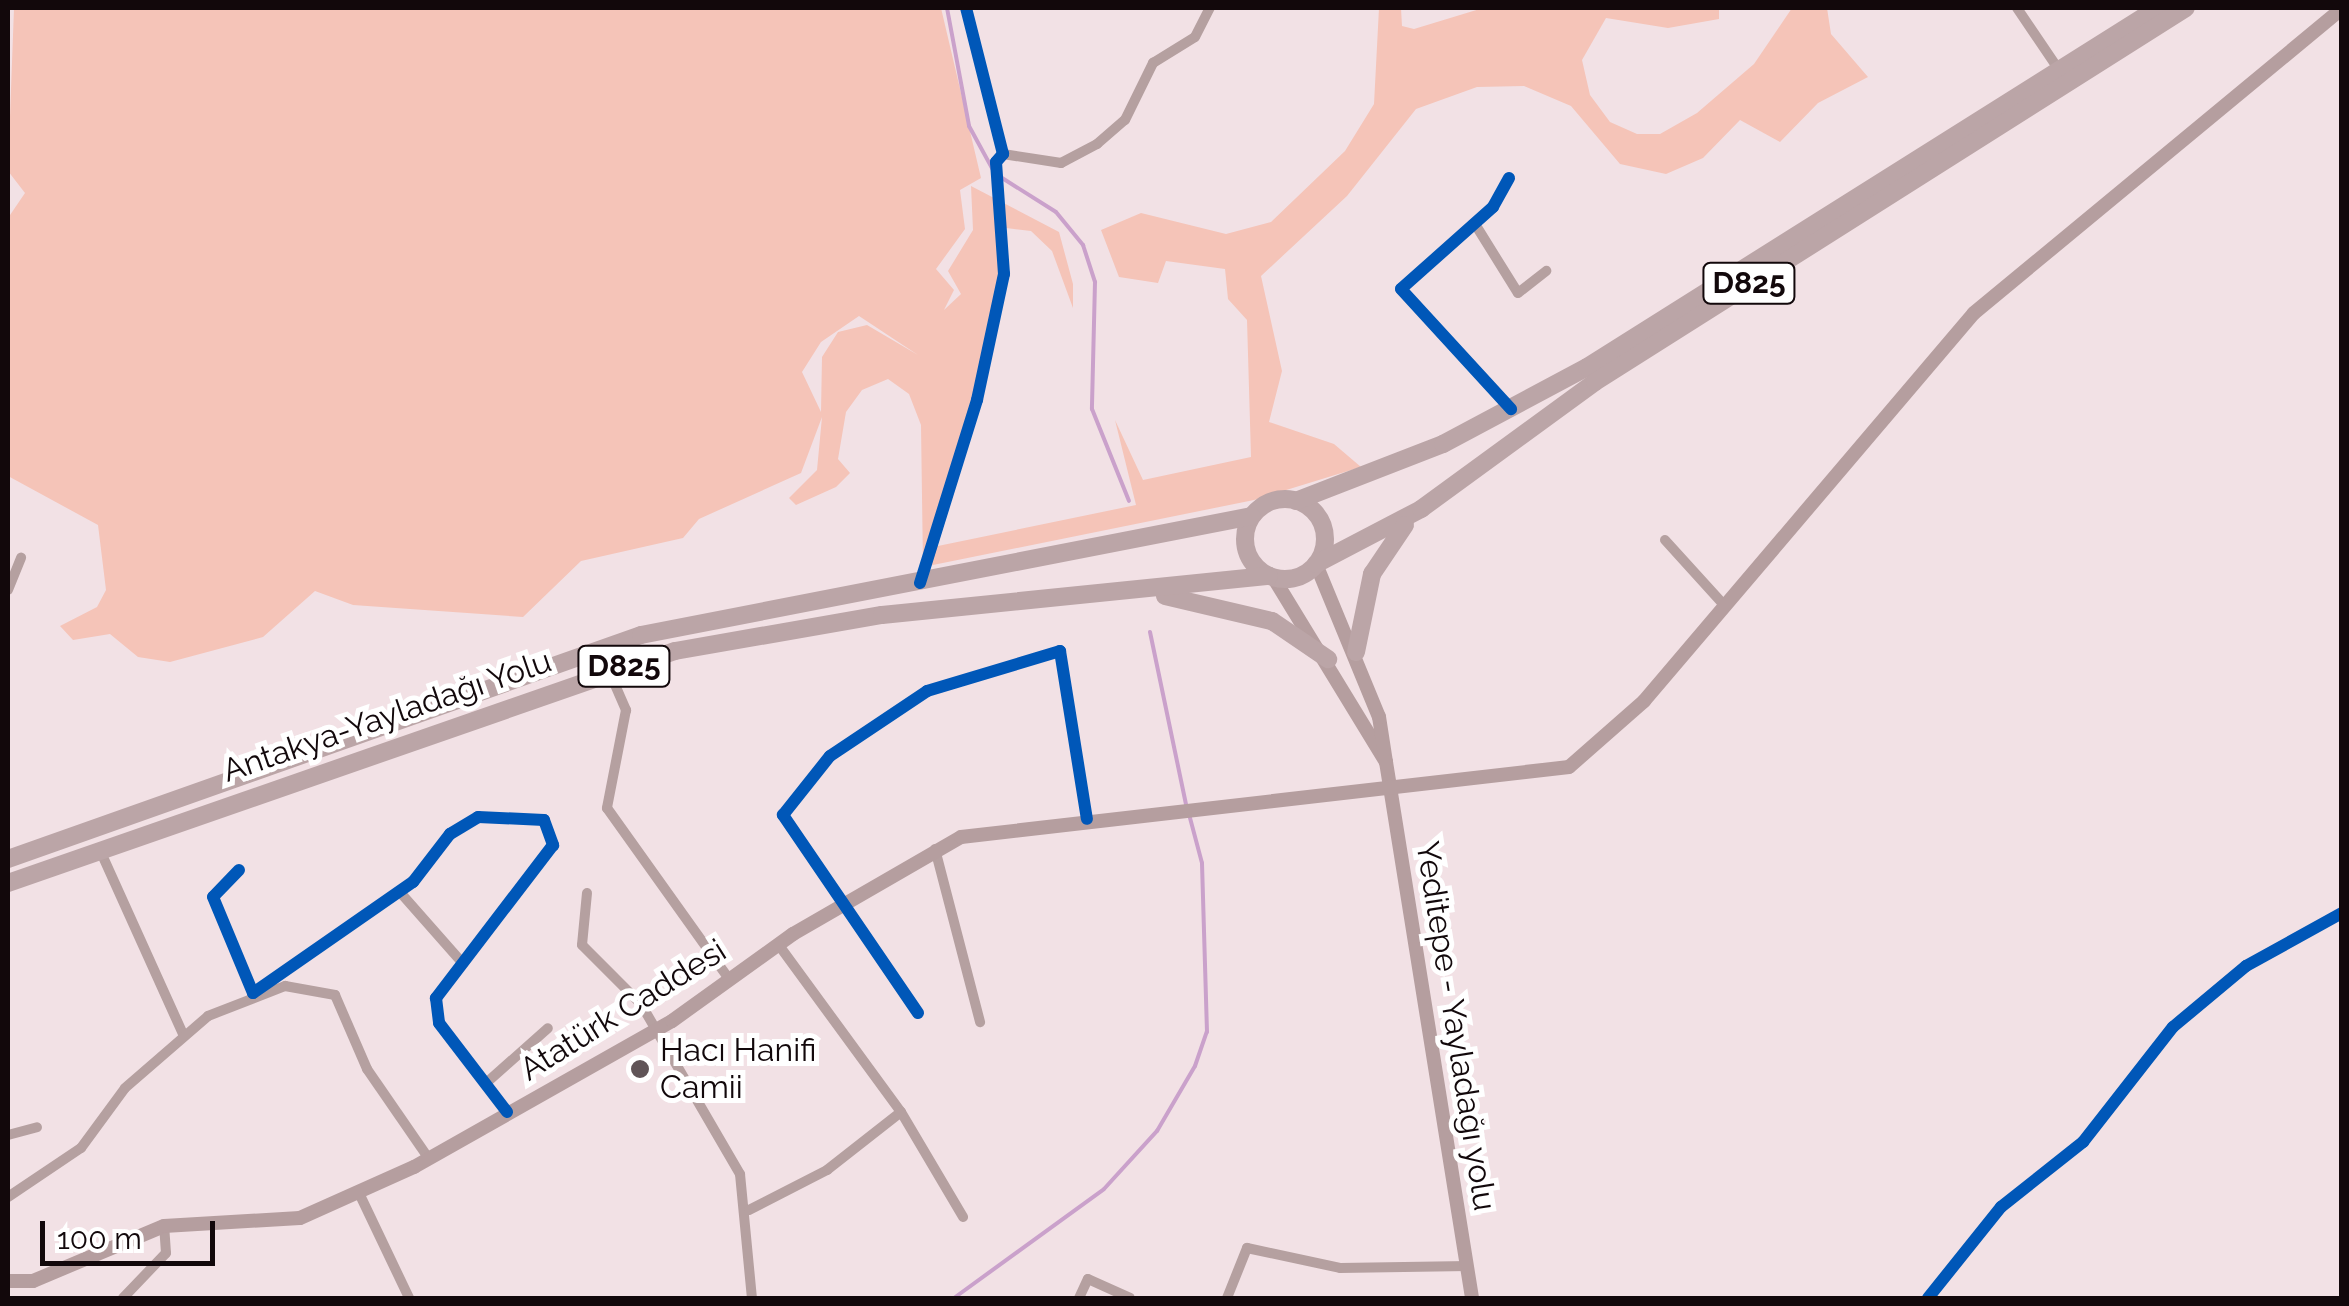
<!DOCTYPE html>
<html>
<head>
<meta charset="utf-8">
<style>
  body { margin:0 }
  #map { position:relative; width:2349px; height:1306px; overflow:hidden; background:#f2e1e5; font-family:Raleway,sans-serif }
  div>[style] { position:absolute }
  .green>* { inset:0; background:#f5c4b8 }
  .stream>* { height:4px; margin:-2px; padding:0 2px; transform-origin:2px; border-radius:2px; background:#caa1cb }
  .street>* { height:10px; margin:-5px; padding:0 5px; transform-origin:5px; border-radius:5px; background:#b5a0a0 }
  .secondary>* { height:14px; margin:-7px; padding:0 7px; transform-origin:7px; border-radius:7px; background:#b59e9f }
  .highway>* { height:18px; margin:-9px; padding:0 9px; transform-origin:9px; border-radius:9px; background:#bba5a7 }
  .highway>.ring { margin:-9px; padding:0; box-sizing:content-box; background:none; border:18px solid #bba5a7; border-radius:50% }
  .cycleway>* { height:12px; margin:-6px; padding:0 6px; transform-origin:6px; border-radius:6px; background:#0057b8 }
  .dots>* { width:28px; height:28px; translate:-50% -50%; box-sizing:border-box; border:5px solid #fff; border-radius:50% }
  span { translate:-50% -50%; white-space:nowrap; text-align:center; line-height:1.15; -webkit-text-stroke:10px #fff; paint-order:stroke }
  .shield-label span { padding:2px 8px; background:#fff; border:2px solid; border-radius:8px; -webkit-text-stroke-width:0 }
  .shield-label { font-size:30px; color:#12080b; font-weight:700 }
  .street-label { font-size:32px; color:#12080b }
  .poi-label { font-size:32px; color:#12080b }
  .left { translate:0 -50%; text-align:left }
  .frame { position:absolute; inset:0; border:10px solid #12080b; pointer-events:none }
  .scale { position:absolute; left:40px; top:1221px; width:175px; height:45px; box-sizing:border-box; border:5px solid #12080b; border-top:0; padding-left:12px; font-size:30px; line-height:35px; white-space:nowrap; color:#12080b; -webkit-text-stroke:8px #fff; paint-order:stroke }
</style>
</head>
<body>
<div id="map">
  <div class="green">
    <i style="clip-path:polygon(evenodd,14px 8px,941px 8px,981px 178px,960px 190px,965px 229px,936px 269px,954px 290px,944px 310px,961px 294px,948px 271px,973px 230px,971px 186px,1059px 232px,1073px 284px,1073px 308px,1052px 251px,1031px 231px,1006px 228px,992px 337px,933px 547px,1136px 505px,1115px 420px,1143px 480px,1251px 457px,1247px 320px,1228px 299px,1225px 269px,1166px 261px,1158px 283px,1119px 277px,1101px 230px,1141px 213px,1226px 234px,1271px 222px,1345px 151px,1374px 104px,1379px 8px,1401px 8px,1402px 26px,1414px 29px,1483px 8px,1719px 8px,1719px 19px,1668px 28px,1606px 18px,1582px 60px,1590px 95px,1610px 122px,1637px 134px,1660px 134px,1697px 113px,1754px 64px,1792px 8px,1827px 8px,1831px 34px,1868px 77px,1818px 103px,1780px 142px,1740px 120px,1703px 158px,1666px 174px,1620px 164px,1571px 106px,1524px 86px,1477px 87px,1416px 109px,1347px 196px,1261px 276px,1282px 371px,1269px 422px,1334px 444px,1361px 467px,1254px 500px,923px 567px,921px 425px,909px 394px,888px 379px,862px 390px,846px 412px,838px 459px,850px 473px,836px 487px,796px 505px,789px 498px,817px 470px,822px 417px,801px 473px,699px 519px,683px 538px,581px 561px,523px 617px,353px 605px,315px 591px,263px 637px,170px 662px,138px 657px,110px 634px,73px 640px,60px 626px,97px 607px,106px 590px,98px 525px,8px 476px,8px 218px,25px 193px,8px 171px,14px 8px,859px 316px,918px 355px,867px 325px,838px 332px,822px 357px,821px 412px,802px 372px,821px 342px,859px 316px)"></i>
  </div>
  <div class="stream">
    <i style="left:947px;top:8px;width:120px;rotate:79.4deg"></i>
    <i style="left:969px;top:126px;width:50px;rotate:61.4deg"></i>
    <i style="left:999px;top:176px;width:67px;rotate:32.3deg"></i>
    <i style="left:1056px;top:212px;width:43px;rotate:50.7deg"></i>
    <i style="left:1083px;top:245px;width:39px;rotate:72deg"></i>
    <i style="left:1095px;top:282px;width:127px;rotate:91.4deg"></i>
    <i style="left:1092px;top:409px;width:99px;rotate:68.1deg"></i>
    <i style="left:1150px;top:632px;width:177px;rotate:78.2deg"></i>
    <i style="left:954px;top:1298px;width:185px;rotate:-36deg"></i>
    <i style="left:1104px;top:1189px;width:79px;rotate:-47.6deg"></i>
    <i style="left:1157px;top:1131px;width:75px;rotate:-59.7deg"></i>
    <i style="left:1195px;top:1066px;width:36px;rotate:-71deg"></i>
    <i style="left:1207px;top:1032px;width:169px;rotate:-91.7deg"></i>
    <i style="left:1202px;top:863px;width:51px;rotate:-104.9deg"></i>
  </div>
  <div class="street">
    <i style="left:2017px;top:8px;width:71px;rotate:55.9deg"></i>
    <i style="left:1003px;top:154px;width:59px;rotate:8.8deg"></i>
    <i style="left:1061px;top:163px;width:41px;rotate:-27.8deg"></i>
    <i style="left:1097px;top:144px;width:37px;rotate:-41deg"></i>
    <i style="left:1125px;top:120px;width:64px;rotate:-63.8deg"></i>
    <i style="left:1153px;top:63px;width:49px;rotate:-31.8deg"></i>
    <i style="left:1195px;top:37px;width:33px;rotate:-63deg"></i>
    <i style="left:1509px;top:178px;width:33px;rotate:119deg"></i>
    <i style="left:1493px;top:207px;width:123px;rotate:138.3deg"></i>
    <i style="left:1401px;top:289px;width:163px;rotate:47.5deg"></i>
    <i style="left:1475px;top:224px;width:81px;rotate:58.1deg"></i>
    <i style="left:1518px;top:293px;width:36px;rotate:-38deg"></i>
    <i style="left:1665px;top:540px;width:88px;rotate:47.8deg"></i>
    <i style="left:921px;top:582px;width:190px;rotate:-72.9deg"></i>
    <i style="left:977px;top:400px;width:129px;rotate:-77.9deg"></i>
    <i style="left:1004px;top:274px;width:112px;rotate:-94.1deg"></i>
    <i style="left:996px;top:162px;width:11px;rotate:-49deg"></i>
    <i style="left:1003px;top:154px;width:151px;rotate:-104.2deg"></i>
    <i style="left:8px;top:590px;width:35px;rotate:-68deg"></i>
    <i style="left:609px;top:671px;width:43px;rotate:66.4deg"></i>
    <i style="left:626px;top:710px;width:100px;rotate:101deg"></i>
    <i style="left:607px;top:808px;width:210px;rotate:54.5deg"></i>
    <i style="left:99px;top:848px;width:206px;rotate:65.7deg"></i>
    <i style="left:935px;top:849px;width:179px;rotate:75.4deg"></i>
    <i style="left:239px;top:870px;width:37px;rotate:134deg"></i>
    <i style="left:213px;top:897px;width:104px;rotate:67.4deg"></i>
    <i style="left:253px;top:993px;width:195px;rotate:-34.8deg"></i>
    <i style="left:413px;top:882px;width:61px;rotate:-52.4deg"></i>
    <i style="left:450px;top:834px;width:33px;rotate:-31deg"></i>
    <i style="left:478px;top:817px;width:66px;rotate:2.6deg"></i>
    <i style="left:544px;top:820px;width:27px;rotate:70deg"></i>
    <i style="left:553px;top:845px;width:193px;rotate:127.4deg"></i>
    <i style="left:436px;top:998px;width:25px;rotate:83deg"></i>
    <i style="left:439px;top:1023px;width:112px;rotate:52.6deg"></i>
    <i style="left:399px;top:891px;width:91px;rotate:48.6deg"></i>
    <i style="left:587px;top:893px;width:52px;rotate:95.5deg"></i>
    <i style="left:582px;top:945px;width:83px;rotate:45deg"></i>
    <i style="left:641px;top:1004px;width:197px;rotate:59.8deg"></i>
    <i style="left:740px;top:1174px;width:125px;rotate:84.5deg"></i>
    <i style="left:778px;top:944px;width:208px;rotate:53.8deg"></i>
    <i style="left:901px;top:1112px;width:122px;rotate:59.4deg"></i>
    <i style="left:918px;top:1013px;width:240px;rotate:-124.3deg"></i>
    <i style="left:783px;top:815px;width:75px;rotate:-51.5deg"></i>
    <i style="left:830px;top:756px;width:117px;rotate:-33.8deg"></i>
    <i style="left:927px;top:691px;width:139px;rotate:-16.7deg"></i>
    <i style="left:1060px;top:651px;width:170px;rotate:80.9deg"></i>
    <i style="left:485px;top:1084px;width:84px;rotate:-41.6deg"></i>
    <i style="left:8px;top:1135px;width:30px;rotate:-15deg"></i>
    <i style="left:359px;top:1193px;width:116px;rotate:64.5deg"></i>
    <i style="left:8px;top:1197px;width:88px;rotate:-33.9deg"></i>
    <i style="left:81px;top:1148px;width:74px;rotate:-53.7deg"></i>
    <i style="left:125px;top:1088px;width:110px;rotate:-40.9deg"></i>
    <i style="left:208px;top:1016px;width:83px;rotate:-21.3deg"></i>
    <i style="left:285px;top:986px;width:51px;rotate:10.2deg"></i>
    <i style="left:335px;top:995px;width:81px;rotate:66.6deg"></i>
    <i style="left:367px;top:1069px;width:109px;rotate:55.4deg"></i>
    <i style="left:749px;top:1210px;width:88px;rotate:-27.1deg"></i>
    <i style="left:827px;top:1170px;width:94px;rotate:-38.1deg"></i>
    <i style="left:123px;top:1298px;width:62px;rotate:-46.3deg"></i>
    <i style="left:166px;top:1253px;width:27px;rotate:-94deg"></i>
    <i style="left:1079px;top:1298px;width:21px;rotate:-65deg"></i>
    <i style="left:1088px;top:1279px;width:46px;rotate:24.3deg"></i>
    <i style="left:1227px;top:1298px;width:54px;rotate:-68.2deg"></i>
    <i style="left:1247px;top:1248px;width:95px;rotate:12.1deg"></i>
    <i style="left:1340px;top:1268px;width:128px;rotate:-0.9deg"></i>
    <i style="left:1928px;top:1298px;width:117px;rotate:-51.3deg"></i>
    <i style="left:2001px;top:1207px;width:105px;rotate:-38.4deg"></i>
    <i style="left:2083px;top:1142px;width:146px;rotate:-52deg"></i>
    <i style="left:2173px;top:1027px;width:95px;rotate:-39.9deg"></i>
    <i style="left:2246px;top:966px;width:110px;rotate:-28.9deg"></i>
  </div>
  <div class="secondary">
    <i style="left:1273px;top:577px;width:217px;rotate:58.6deg"></i>
    <i style="left:1386px;top:762px;width:46px;rotate:-98.8deg"></i>
    <i style="left:1379px;top:717px;width:165px;rotate:-112.4deg"></i>
    <i style="left:1386px;top:762px;width:543px;rotate:80.88deg"></i>
    <i style="left:8px;top:1281px;width:25px"></i>
    <i style="left:33px;top:1281px;width:142px;rotate:-22.8deg"></i>
    <i style="left:164px;top:1226px;width:136px;rotate:-3.4deg"></i>
    <i style="left:300px;top:1218px;width:125px;rotate:-24.1deg"></i>
    <i style="left:414px;top:1167px;width:296px;rotate:-29.5deg"></i>
    <i style="left:672px;top:1021px;width:149px;rotate:-35.7deg"></i>
    <i style="left:793px;top:934px;width:194px;rotate:-30deg"></i>
    <i style="left:961px;top:837px;width:612px;rotate:-6.57deg"></i>
    <i style="left:1569px;top:767px;width:100px;rotate:-41.3deg"></i>
    <i style="left:1644px;top:701px;width:509px;rotate:-49.62deg"></i>
    <i style="left:1974px;top:313px;width:477px;rotate:-39.6deg"></i>
  </div>
  <div class="highway">
    <i class="ring" style="left:1245px;top:499px;width:62px;height:62px"></i>
    <i style="left:1296px;top:501px;width:158px;rotate:-21.2deg"></i>
    <i style="left:1443px;top:444px;width:163px;rotate:-28.1deg"></i>
    <i style="left:1587px;top:367px;width:674px;rotate:-32.16deg"></i>
    <i style="left:1316px;top:564px;width:119px;rotate:-27.6deg"></i>
    <i style="left:1421px;top:509px;width:215px;rotate:-36.1deg"></i>
    <i style="left:1595px;top:382px;width:699px;rotate:-32.33deg"></i>
    <i style="left:1165px;top:596px;width:110px;rotate:13.2deg"></i>
    <i style="left:1272px;top:621px;width:68px;rotate:34.2deg"></i>
    <i style="left:1356px;top:652px;width:80px;rotate:-78.4deg"></i>
    <i style="left:1372px;top:574px;width:59px;rotate:-56deg"></i>
    <i style="left:8px;top:859px;width:671px;rotate:-19.49deg"></i>
    <i style="left:641px;top:635px;width:622px;rotate:-11.02deg"></i>
    <i style="left:8px;top:883px;width:706px;rotate:-19.18deg"></i>
    <i style="left:675px;top:651px;width:210px;rotate:-9.9deg"></i>
    <i style="left:882px;top:615px;width:389px;rotate:-5.8deg"></i>
  </div>
  <div class="cycleway">
    <i style="left:1509px;top:178px;width:33px;rotate:119deg"></i>
    <i style="left:1493px;top:207px;width:123px;rotate:138.3deg"></i>
    <i style="left:1401px;top:289px;width:163px;rotate:47.5deg"></i>
    <i style="left:920px;top:583px;width:192px;rotate:-72.7deg"></i>
    <i style="left:977px;top:400px;width:129px;rotate:-77.9deg"></i>
    <i style="left:1004px;top:274px;width:112px;rotate:-94.1deg"></i>
    <i style="left:996px;top:162px;width:11px;rotate:-49deg"></i>
    <i style="left:1003px;top:154px;width:151px;rotate:-104.2deg"></i>
    <i style="left:239px;top:870px;width:37px;rotate:134deg"></i>
    <i style="left:213px;top:897px;width:104px;rotate:67.4deg"></i>
    <i style="left:253px;top:993px;width:195px;rotate:-34.8deg"></i>
    <i style="left:413px;top:882px;width:61px;rotate:-52.4deg"></i>
    <i style="left:450px;top:834px;width:33px;rotate:-31deg"></i>
    <i style="left:478px;top:817px;width:66px;rotate:2.6deg"></i>
    <i style="left:544px;top:820px;width:27px;rotate:70deg"></i>
    <i style="left:553px;top:845px;width:193px;rotate:127.4deg"></i>
    <i style="left:436px;top:998px;width:25px;rotate:83deg"></i>
    <i style="left:439px;top:1023px;width:112px;rotate:52.6deg"></i>
    <i style="left:918px;top:1013px;width:240px;rotate:-124.3deg"></i>
    <i style="left:783px;top:815px;width:75px;rotate:-51.5deg"></i>
    <i style="left:830px;top:756px;width:117px;rotate:-33.8deg"></i>
    <i style="left:927px;top:691px;width:139px;rotate:-16.7deg"></i>
    <i style="left:1060px;top:651px;width:170px;rotate:80.9deg"></i>
    <i style="left:1928px;top:1298px;width:117px;rotate:-51.3deg"></i>
    <i style="left:2001px;top:1207px;width:105px;rotate:-38.4deg"></i>
    <i style="left:2083px;top:1142px;width:146px;rotate:-52deg"></i>
    <i style="left:2173px;top:1027px;width:95px;rotate:-39.9deg"></i>
    <i style="left:2246px;top:966px;width:110px;rotate:-28.9deg"></i>
  </div>
  <div class="dots">
    <i style="left:640px;top:1069px;background:#605457"></i>
  </div>
  <div class="shield-label">
    <span style="left:1749px;top:283px">D825</span>
    <span style="left:624px;top:666px">D825</span>
  </div>
  <div class="street-label">
    <span style="left:387px;top:716px;rotate:-19deg">Antakya-Yayladağı Yolu</span>
    <span style="left:623px;top:1010px;rotate:-32deg">Atatürk Caddesi</span>
    <span style="left:1456px;top:1026px;rotate:81deg">Yeditepe - Yayladağı yolu</span>
  </div>
  <div class="poi-label">
    <span class="left" style="left:660px;top:1069px">Hacı Hanifi<br>Camii</span>
  </div>
  <div class="frame"></div>
  <div class="scale">100 m</div>
</div>
</body>
</html>
